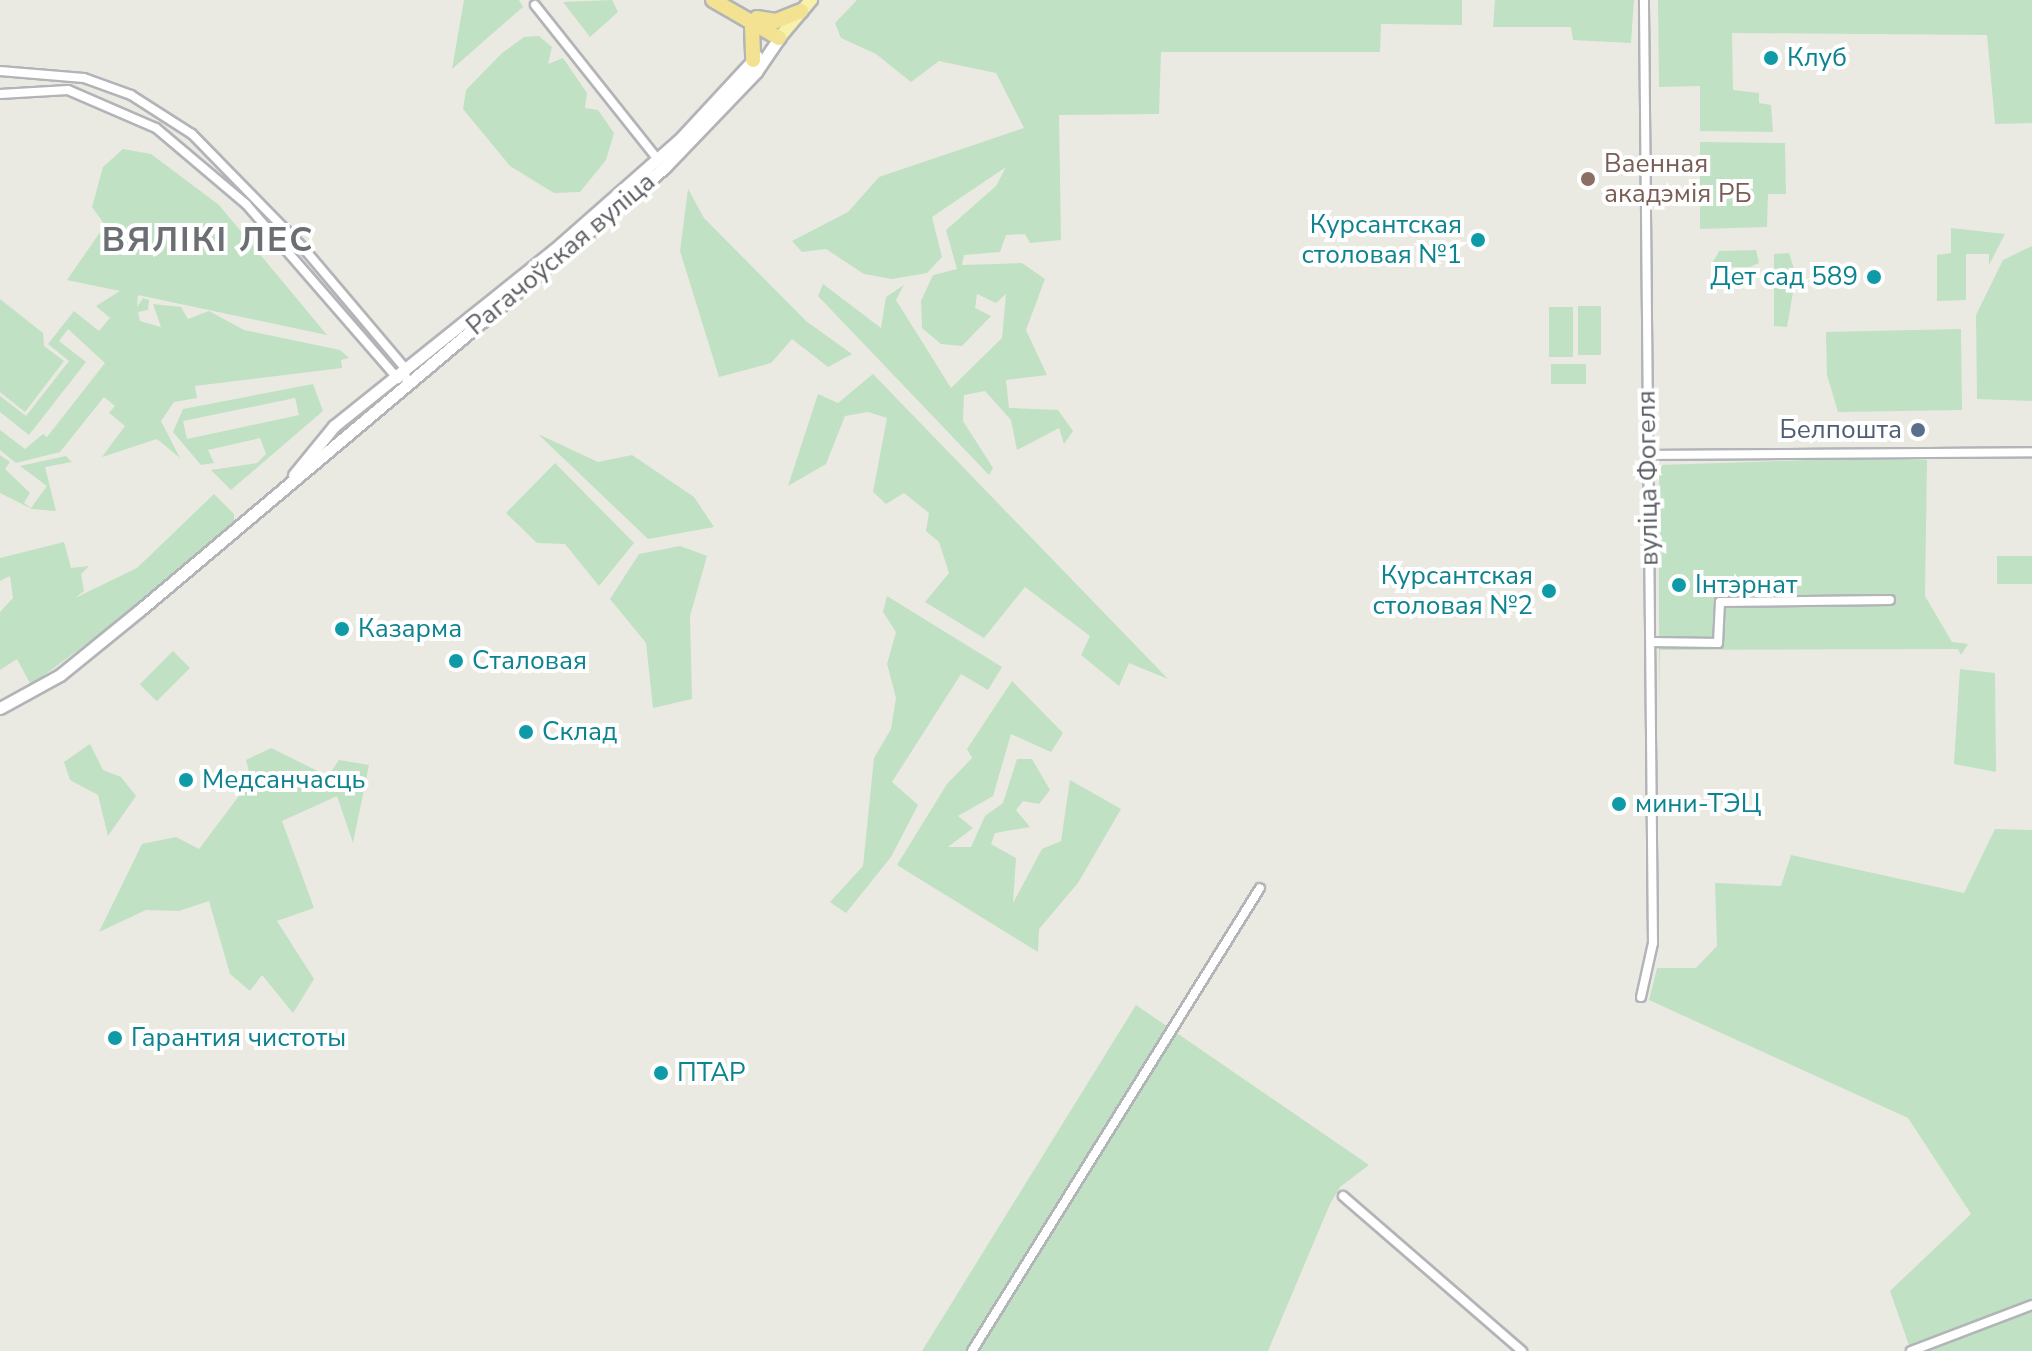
<!DOCTYPE html>
<html>
<head>
<meta charset="utf-8">
<style>
  body { margin:0 }
  #map { position:relative; width:2032px; height:1351px; overflow:hidden; background:#ebeae2; font-family:"Nunito Sans",sans-serif }
  div>[style] { position:absolute }
  .green>* { inset:0; background:#c0e1c3; transform-origin:0 0 }
  .roads { filter:drop-shadow(2px 0 #b2b4b8) drop-shadow(-2px 0 #b2b4b8) drop-shadow(0 2px #b2b4b8) drop-shadow(0 -2px #b2b4b8) }
  .street>* { height:8px; margin:-4px; padding:0 4px; transform-origin:4px; border-radius:4px; background:#fff }
  .secondary>* { height:11px; margin:-5.5px; padding:0 5.5px; transform-origin:5.5px; border-radius:5.5px; background:#fff }
  .primary>* { height:12px; margin:-6px; padding:0 6px; transform-origin:6px; border-radius:6px; background:#f7f1ab }
  .highway>* { height:14px; margin:-7px; padding:0 7px; transform-origin:7px; border-radius:7px; background:#f3e291 }
  .dots>* { width:22px; height:22px; translate:-50% -50%; box-sizing:border-box; border:4px solid #fff; border-radius:50% }
  span { translate:-50% -50%; white-space:nowrap; text-align:center; line-height:1.15; -webkit-text-stroke:8px #fff; paint-order:stroke }
  .culture-label { font-size:26px; color:#0d838f }
  .left { translate:0 -50%; text-align:left }
  .right { translate:-100% -50%; text-align:right }
  .education-label { font-size:26px; color:#785e54 }
  .street-label { font-size:26px; color:#5a5d61 }
  .service-label { font-size:26px; color:#4e5e75 }
  .district-label { font-size:34px; color:#6b6e73; font-weight:700; letter-spacing:2px }
</style>
</head>
<body>
<div id="map">
  <div class="green">
    <i style="clip-path:polygon(464px 0,519px 0,523px 7px,452px 69px)"></i>
    <i style="clip-path:polygon(612px 0,618px 12px,590px 37px,563px 2px)"></i>
    <i style="clip-path:polygon(857px 0,1462px 0,1462px 25px,1381px 24px,1380px 52px,1161px 52px,1159px 114px,1059px 115px,1061px 240px,1030px 243px,1025px 234px,1006px 235px,1000px 252px,964px 255px,962px 265px,1022px 263px,1045px 279px,1026px 330px,1047px 375px,1006px 380px,1009px 408px,1058px 410px,1073px 431px,1064px 444px,1059px 428px,1017px 450px,1011px 420px,985px 391px,964px 395px,963px 421px,993px 468px,989px 475px,818px 296px,823px 284px,881px 328px,886px 297px,904px 285px,896px 300px,951px 388px,1002px 338px,1006px 294px,996px 303px,977px 294px,975px 308px,991px 316px,962px 346px,941px 344px,922px 328px,921px 301px,933px 275px,957px 269px,946px 230px,996px 186px,1006px 167px,932px 217px,942px 257px,927px 273px,892px 279px,864px 274px,826px 249px,802px 252px,792px 241px,848px 212px,879px 177px,1024px 128px,996px 73px,939px 61px,911px 82px,876px 54px,841px 38px,835px 23px)"></i>
    <i style="clip-path:polygon(1495px 0,1634px 0,1631px 43px,1573px 40px,1571px 27px,1493px 27px)"></i>
    <i style="clip-path:polygon(1658px 0,2032px 0,2032px 123px,1995px 124px,1987px 35px,1732px 33px,1733px 90px,1759px 93px,1759px 103px,1771px 105px,1773px 132px,1700px 131px,1700px 86px,1659px 87px)"></i>
    <i style="clip-path:polygon(539px 36px,552px 47px,548px 64px,563px 58px,587px 93px,585px 108px,598px 110px,614px 133px,606px 160px,580px 192px,554px 193px,510px 166px,463px 109px,466px 90px,502px 53px,524px 37px)"></i>
    <i style="clip-path:polygon(1700px 142px,1785px 143px,1786px 194px,1768px 194px,1767px 227px,1700px 229px)"></i>
    <i style="clip-path:polygon(123px 149px,151px 154px,219px 205px,327px 335px,138px 295px,137px 307px,143px 298px,149px 300px,148px 310px,138px 312px,140px 321px,161px 327px,153px 304px,181px 307px,188px 319px,209px 311px,244px 330px,340px 350px,349px 358px,341px 360px,342px 368px,195px 386px,197px 398px,174px 402px,161px 421px,180px 458px,157px 439px,102px 457px,125px 426px,109px 413px,115px 406px,104px 397px,60px 452px,16px 463px,0 450px,0 430px,25px 449px,43px 434px,47px 437px,105px 363px,68px 329px,59px 341px,86px 362px,29px 435px,0 412px,0 396px,26px 416px,69px 361px,48px 344px,74px 311px,99px 331px,110px 318px,96px 306px,120px 291px,67px 280px,105px 225px,92px 207px,103px 167px)"></i>
    <i style="clip-path:polygon(688px 189px,704px 218px,806px 321px,852px 354px,828px 367px,792px 339px,771px 363px,719px 377px,680px 251px)"></i>
    <i style="clip-path:polygon(1951px 228px,2005px 234px,1989px 265px,1989px 254px,1966px 254px,1966px 300px,1937px 301px,1937px 255px,1951px 253px)"></i>
    <i style="clip-path:polygon(2032px 246px,2032px 401px,1977px 399px,1976px 315px,2003px 260px)"></i>
    <i style="clip-path:polygon(1756px 250px,1759px 263px,1750px 267px,1717px 267px,1713px 262px,1719px 251px)"></i>
    <i style="clip-path:polygon(1789px 253px,1796px 275px,1787px 327px,1774px 326px,1774px 254px)"></i>
    <i style="clip-path:polygon(0 299px,43px 333px,44px 346px,64px 361px,25px 412px,0 392px)"></i>
    <i style="left:1578px;top:306px;width:23px;height:49px"></i>
    <i style="left:1549px;top:307px;width:24px;height:50px"></i>
    <i style="clip-path:polygon(1961px 329px,1962px 410px,1838px 412px,1827px 375px,1826px 332px)"></i>
    <i style="left:1551px;top:364px;width:35px;height:20px"></i>
    <i style="clip-path:polygon(873px 374px,1168px 679px,1129px 663px,1119px 686px,1081px 655px,1090px 636px,1025px 587px,984px 638px,925px 602px,949px 573px,939px 542px,926px 531px,929px 513px,904px 493px,886px 504px,873px 492px,887px 418px,868px 412px,845px 416px,826px 464px,788px 486px,818px 394px,838px 403px)"></i>
    <i style="clip-path:polygon(evenodd,313px 384px,323px 411px,231px 490px,211px 470px,257px 463px,266px 454px,260px 438px,208px 450px,214px 463px,201px 465px,173px 432px,183px 409px,313px 384px,295px 398px,299px 415px,187px 439px,183px 421px,295px 398px)"></i>
    <i style="clip-path:polygon(538px 434px,598px 462px,632px 455px,694px 497px,714px 527px,648px 539px)"></i>
    <i style="clip-path:polygon(0 455px,10px 462px,5px 469px,30px 493px,24px 503px,31px 508px,47px 486px,20px 466px,66px 456px,72px 462px,45px 467px,56px 511px,32px 509px,0 493px)"></i>
    <i style="clip-path:polygon(1836px 459px,1927px 460px,1925px 596px,1952px 642px,1968px 644px,1961px 655px,1958px 649px,1660px 650px,1659px 707px,1659px 465px)"></i>
    <i style="clip-path:polygon(555px 463px,634px 543px,599px 586px,565px 544px,537px 543px,506px 513px)"></i>
    <i style="clip-path:polygon(214px 494px,234px 514px,234px 523px,117px 621px,31px 685px,17px 659px,0 670px,0 612px,13px 598px,10px 576px,0 581px,0 558px,64px 542px,71px 568px,89px 566px,81px 574px,84px 591px,75px 598px,137px 568px)"></i>
    <i style="clip-path:polygon(680px 546px,707px 556px,690px 616px,692px 699px,653px 708px,646px 643px,610px 599px,639px 554px)"></i>
    <i style="left:1997px;top:556px;width:35px;height:28px"></i>
    <i style="clip-path:polygon(887px 596px,1002px 667px,988px 690px,961px 674px,892px 782px,918px 805px,891px 857px,846px 913px,830px 902px,863px 866px,874px 758px,891px 729px,896px 698px,887px 664px,896px 632px,883px 612px)"></i>
    <i style="left:173px;top:651px;width:24px;height:47px;rotate:45deg"></i>
    <i style="clip-path:polygon(1960px 669px,1995px 673px,1996px 772px,1954px 764px)"></i>
    <i style="clip-path:polygon(1012px 681px,1063px 733px,1051px 752px,1011px 734px,993px 796px,958px 816px,973px 828px,948px 847px,971px 847px,985px 816px,1003px 803px,1017px 759px,1032px 759px,1050px 790px,1039px 804px,1023px 801px,1016px 810px,1030px 827px,995px 833px,991px 844px,1016px 858px,1013px 903px,1042px 849px,1061px 841px,1070px 780px,1121px 809px,1078px 883px,1039px 929px,1038px 952px,897px 865px,947px 784px,972px 758px,967px 749px)"></i>
    <i style="clip-path:polygon(90px 744px,103px 770px,121px 777px,136px 796px,108px 836px,98px 795px,70px 780px,64px 762px)"></i>
    <i style="clip-path:polygon(271px 748px,328px 776px,339px 760px,369px 765px,353px 843px,337px 796px,282px 821px,314px 908px,277px 921px,314px 979px,293px 1013px,262px 975px,250px 991px,230px 974px,209px 901px,179px 911px,146px 910px,99px 932px,142px 844px,176px 837px,199px 849px,251px 780px,246px 760px)"></i>
    <i style="clip-path:polygon(1995px 829px,2032px 830px,2032px 1351px,1911px 1351px,1890px 1291px,1971px 1214px,1908px 1118px,1649px 1000px,1657px 968px,1696px 968px,1717px 946px,1715px 883px,1781px 886px,1791px 855px,1964px 893px)"></i>
    <i style="clip-path:polygon(1136px 1005px,1369px 1165px,1340px 1187px,1330px 1204px,1268px 1351px,922px 1351px)"></i>
  </div>
  <div class="roads">
    <div class="street">
      <i style="left:535px;top:5px;width:199px;rotate:51.5deg"></i>
      <i style="left:0;top:71px;width:84px;rotate:4.8deg"></i>
      <i style="left:84px;top:78px;width:50px;rotate:19.9deg"></i>
      <i style="left:131px;top:95px;width:72px;rotate:32.6deg"></i>
      <i style="left:192px;top:134px;width:163px;rotate:45.7deg"></i>
      <i style="left:306px;top:251px;width:152px;rotate:49.8deg"></i>
      <i style="left:404px;top:367px;width:16px;rotate:79deg"></i>
      <i style="left:0;top:94px;width:68px;rotate:-3.4deg"></i>
      <i style="left:68px;top:90px;width:96px;rotate:23.4deg"></i>
      <i style="left:156px;top:128px;width:118px;rotate:40.2deg"></i>
      <i style="left:246px;top:204px;width:232px;rotate:49deg"></i>
      <i style="left:1648px;top:455px;width:384px;rotate:-0.4deg"></i>
      <i style="left:1651px;top:642px;width:67px;rotate:0.9deg"></i>
      <i style="left:1718px;top:643px;width:41px;rotate:-87.2deg"></i>
      <i style="left:1720px;top:602px;width:170px;rotate:-0.7deg"></i>
      <i style="left:1641px;top:997px;width:55px;rotate:-77.5deg"></i>
      <i style="left:1653px;top:943px;width:943px;rotate:-90.55deg"></i>
      <i style="left:1343px;top:1196px;width:237px;rotate:40.9deg"></i>
      <i style="left:972px;top:1351px;width:545px;rotate:-58.12deg"></i>
      <i style="left:1911px;top:1351px;width:129px;rotate:-20.8deg"></i>
    </div>
    <div class="secondary">
      <i style="left:294px;top:475px;width:63px;rotate:-50.8deg"></i>
      <i style="left:334px;top:426px;width:282px;rotate:-38.7deg"></i>
      <i style="left:554px;top:250px;width:171px;rotate:-41.4deg"></i>
      <i style="left:682px;top:137px;width:110px;rotate:-47.2deg"></i>
      <i style="left:0;top:708px;width:68px;rotate:-28.8deg"></i>
      <i style="left:60px;top:675px;width:103px;rotate:-39.1deg"></i>
      <i style="left:140px;top:610px;width:686px;rotate:-40.15deg"></i>
      <i style="left:664px;top:168px;width:133px;rotate:-46.2deg"></i>
      <i style="left:756px;top:72px;width:41px;rotate:-55.9deg"></i>
    </div>
    <div class="primary">
      <i style="left:779px;top:38px;width:50px;rotate:-49.9deg"></i>
    </div>
    <div class="highway">
      <i style="left:713px;top:0;width:76px;rotate:29.9deg"></i>
      <i style="left:757px;top:18px;width:19px;rotate:9deg"></i>
      <i style="left:776px;top:21px;width:27px;rotate:-22deg"></i>
      <i style="left:752px;top:26px;width:34px;rotate:88deg"></i>
    </div>
  </div>
  <div class="dots">
    <i style="left:1771px;top:58px;background:#0f9aa8"></i>
    <i style="left:1588px;top:179px;background:#8d6e63"></i>
    <i style="left:1478px;top:240px;background:#0f9aa8"></i>
    <i style="left:1874px;top:277px;background:#0f9aa8"></i>
    <i style="left:1918px;top:430px;background:#5c6f8a"></i>
    <i style="left:1679px;top:585px;background:#0f9aa8"></i>
    <i style="left:1549px;top:591px;background:#0f9aa8"></i>
    <i style="left:342px;top:629px;background:#0f9aa8"></i>
    <i style="left:456px;top:661px;background:#0f9aa8"></i>
    <i style="left:526px;top:732px;background:#0f9aa8"></i>
    <i style="left:186px;top:780px;background:#0f9aa8"></i>
    <i style="left:1619px;top:804px;background:#0f9aa8"></i>
    <i style="left:115px;top:1038px;background:#0f9aa8"></i>
    <i style="left:661px;top:1073px;background:#0f9aa8"></i>
  </div>
  <div class="culture-label">
    <span class="left" style="left:1787px;top:58px">Клуб</span>
    <span class="right" style="left:1462px;top:240px">Курсантская<br>столовая №1</span>
    <span class="right" style="left:1858px;top:277px">Дет сад 589</span>
    <span class="right" style="left:1533px;top:591px">Курсантская<br>столовая №2</span>
    <span class="left" style="left:1695px;top:585px">Інтэрнат</span>
    <span class="left" style="left:358px;top:629px">Казарма</span>
    <span class="left" style="left:472px;top:661px">Сталовая</span>
    <span class="left" style="left:542px;top:732px">Склад</span>
    <span class="left" style="left:202px;top:780px">Медсанчасць</span>
    <span class="left" style="left:1635px;top:804px">мини-ТЭЦ</span>
    <span class="left" style="left:131px;top:1038px">Гарантия чистоты</span>
    <span class="left" style="left:677px;top:1073px">ПТАР</span>
  </div>
  <div class="education-label">
    <span class="left" style="left:1604px;top:179px">Ваенная<br>акадэмія РБ</span>
  </div>
  <div class="street-label">
    <span style="left:561px;top:254px;rotate:-40deg">Рагачоўская вуліца</span>
    <span style="left:1648px;top:478px;rotate:-91deg">вуліца Фогеля</span>
  </div>
  <div class="service-label">
    <span class="right" style="left:1902px;top:430px">Белпошта</span>
  </div>
  <div class="district-label">
    <span style="left:208px;top:241px">ВЯЛІКІ ЛЕС</span>
  </div>
</div>
</body>
</html>
